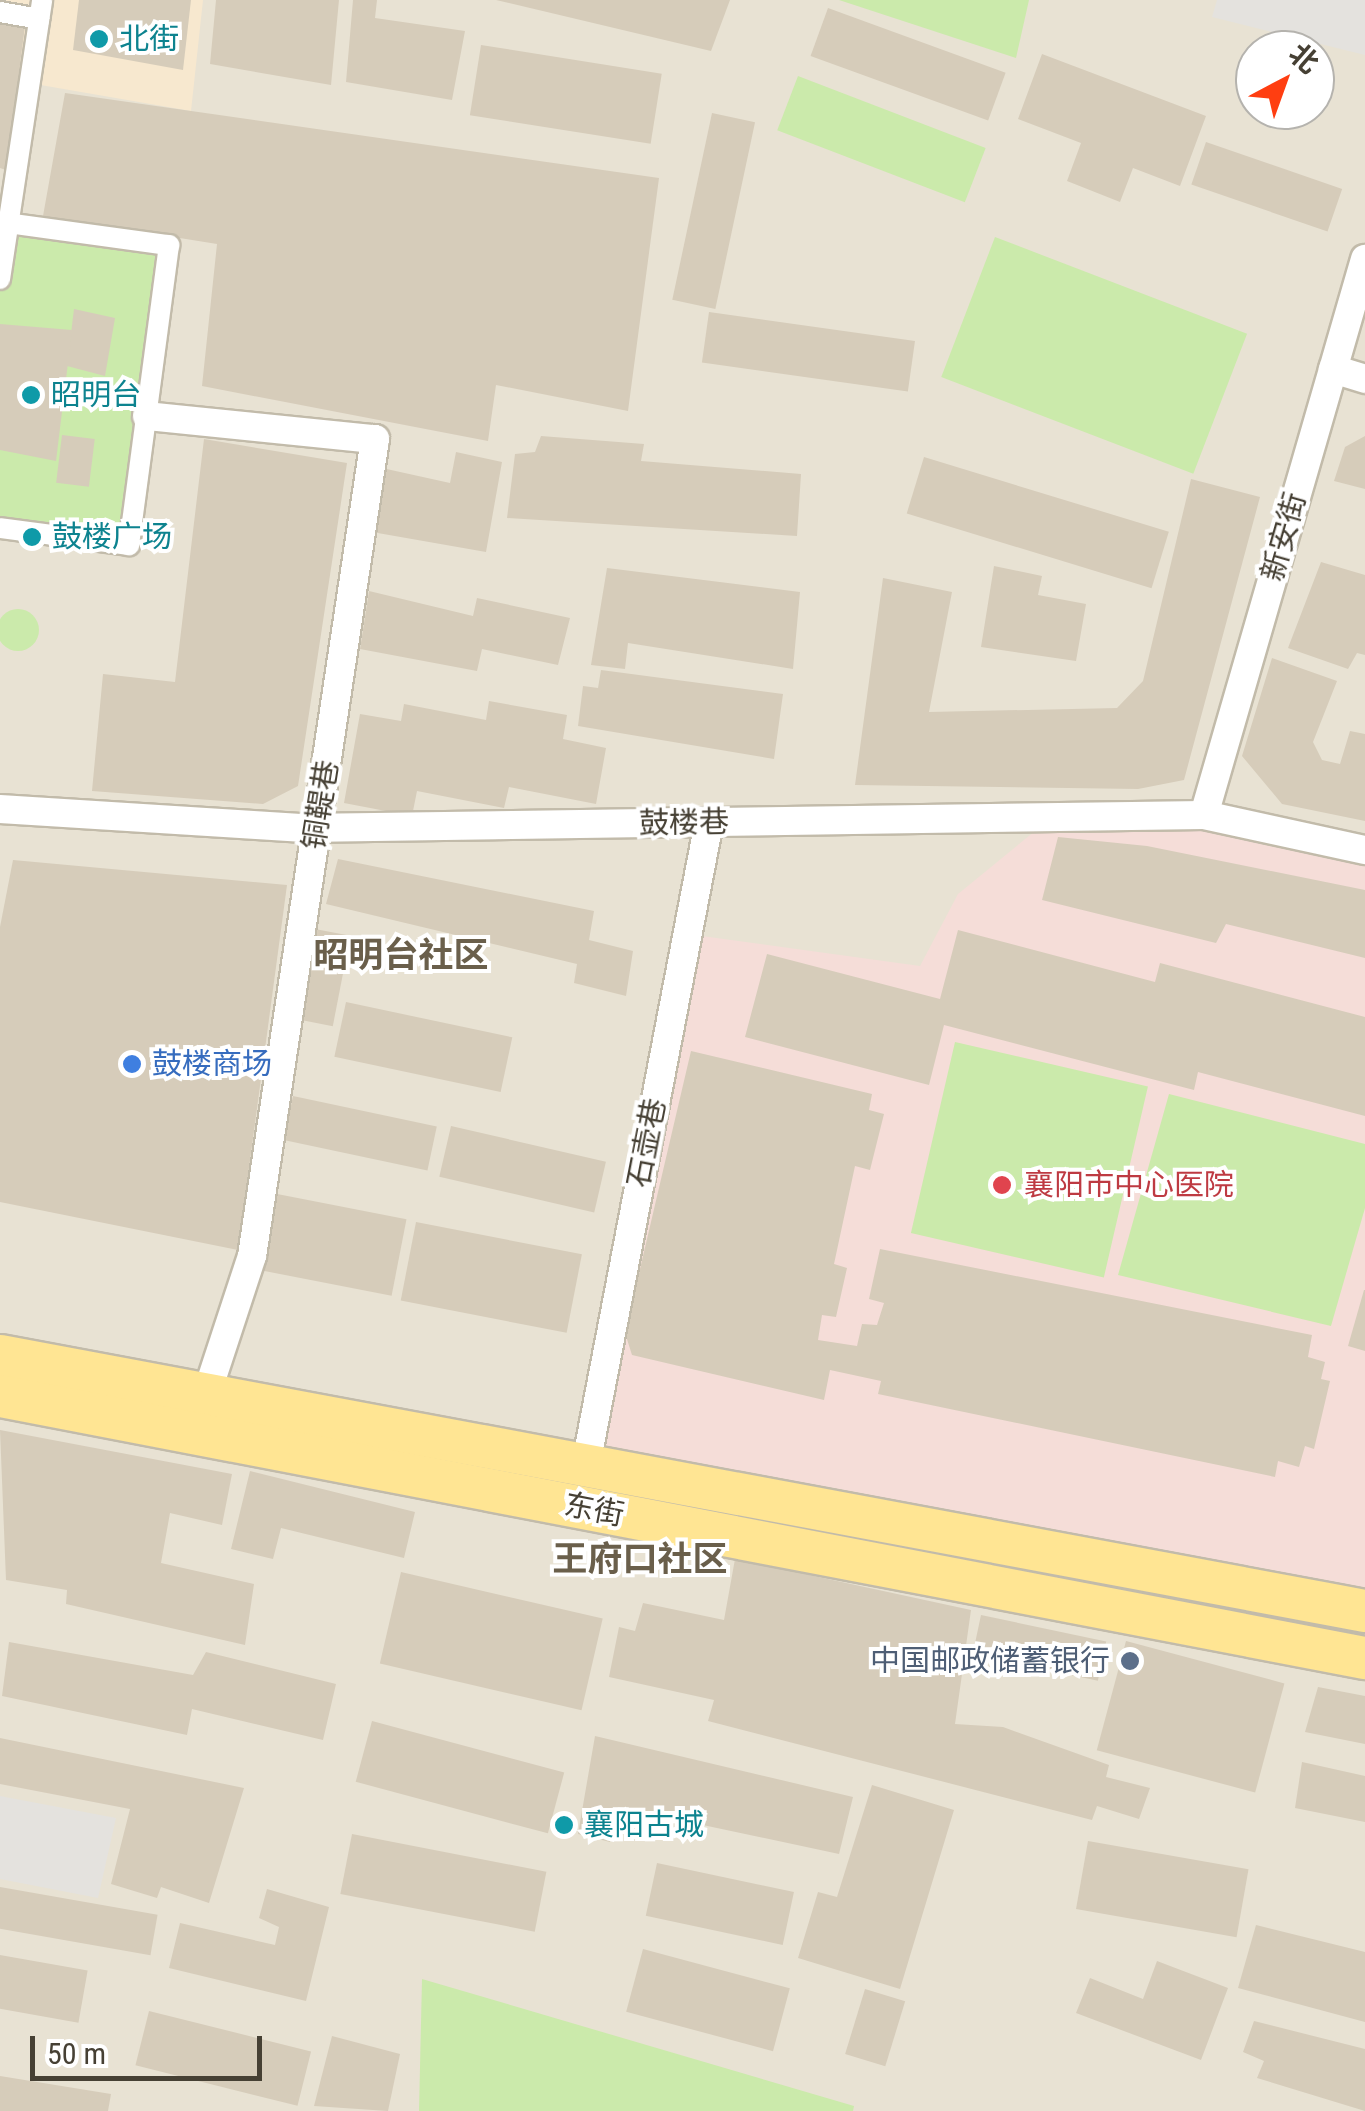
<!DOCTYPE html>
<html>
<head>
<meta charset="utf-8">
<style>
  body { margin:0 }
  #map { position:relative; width:1365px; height:2111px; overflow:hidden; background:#f3f0e5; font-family:"Roboto Condensed","Noto Sans SC",sans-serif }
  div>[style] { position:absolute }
  .residential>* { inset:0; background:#e8e2d3 }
  .commercial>* { inset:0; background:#f7e8cf }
  .medical>* { inset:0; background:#f5ddd8 }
  .green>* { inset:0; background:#cbeaab; transform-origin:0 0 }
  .round { border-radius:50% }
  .parking>* { inset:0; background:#e4e2de }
  .building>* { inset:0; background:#d6ccba; transform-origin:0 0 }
  .roads { filter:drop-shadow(2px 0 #c2bbaa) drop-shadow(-2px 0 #c2bbaa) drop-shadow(0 2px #c2bbaa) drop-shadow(0 -2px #c2bbaa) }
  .pedestrian>* { height:20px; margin:-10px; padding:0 10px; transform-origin:10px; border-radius:10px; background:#fff }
  .minor>* { height:28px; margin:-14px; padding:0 14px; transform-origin:14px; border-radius:14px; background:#fff }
  .primary>* { height:42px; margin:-21px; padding:0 21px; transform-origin:21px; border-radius:21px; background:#ffe593 }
  .dots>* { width:28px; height:28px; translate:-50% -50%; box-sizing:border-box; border:5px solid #fff; border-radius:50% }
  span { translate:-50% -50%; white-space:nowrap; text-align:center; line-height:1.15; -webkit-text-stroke:8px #fff; paint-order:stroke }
  .culture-label { font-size:30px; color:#0d838f }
  .left { translate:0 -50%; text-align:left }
  .street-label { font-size:30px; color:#464034 }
  .shop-label { font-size:30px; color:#366cbe }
  .health-label { font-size:30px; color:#be3a42 }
  .service-label { font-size:30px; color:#4e5e75 }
  .right { translate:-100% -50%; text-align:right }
  .quarter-label { font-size:35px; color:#6a5f4b; font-weight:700 }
  .north { position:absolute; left:1235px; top:30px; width:100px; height:100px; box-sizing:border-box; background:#fff; border:2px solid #b5b3ae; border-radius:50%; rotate:41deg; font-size:28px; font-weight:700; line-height:40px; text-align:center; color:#464034 }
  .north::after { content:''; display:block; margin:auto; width:35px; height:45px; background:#ff3e11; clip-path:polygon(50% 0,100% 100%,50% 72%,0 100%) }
  .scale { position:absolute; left:30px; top:2036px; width:232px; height:45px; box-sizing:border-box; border:5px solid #464034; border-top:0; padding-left:12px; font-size:30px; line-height:35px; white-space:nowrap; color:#464034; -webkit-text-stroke:8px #fff; paint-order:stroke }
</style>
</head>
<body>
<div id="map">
  <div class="residential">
    <i style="clip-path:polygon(evenodd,0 0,1365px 0,1365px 2111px,0 2111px,0 0,1255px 50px,1315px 50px,1315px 110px,1255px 110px,1255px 50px)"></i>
  </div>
  <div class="commercial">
    <i style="clip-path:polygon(0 0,203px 0,191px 111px,0 78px)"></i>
  </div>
  <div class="medical">
    <i style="clip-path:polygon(1204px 815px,1365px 850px,1365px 1611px,586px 1464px,687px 934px,920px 966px,958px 894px,1051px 818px)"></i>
  </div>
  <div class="green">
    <i style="clip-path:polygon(839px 0,1029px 0,1016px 58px)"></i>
    <i style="left:798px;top:76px;width:201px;height:58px;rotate:21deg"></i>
    <i style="clip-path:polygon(0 222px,169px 245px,129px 545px,0 528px)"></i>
    <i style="left:995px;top:237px;width:270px;height:150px;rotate:21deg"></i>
    <i class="round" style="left:-3px;top:609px;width:42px;height:42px"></i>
    <i style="left:955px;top:1042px;width:198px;height:196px;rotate:13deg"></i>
    <i style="clip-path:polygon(1169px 1094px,1365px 1144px,1365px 1208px,1331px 1326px,1118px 1275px)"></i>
    <i style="clip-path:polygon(422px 1979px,854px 2106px,853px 2111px,419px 2111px)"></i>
  </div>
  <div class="parking">
    <i style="clip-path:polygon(1217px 0,1365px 0,1365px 55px,1212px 17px)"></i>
    <i style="clip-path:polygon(0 1796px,116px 1818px,98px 1898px,0 1879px)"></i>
  </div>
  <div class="building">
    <i style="clip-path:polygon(79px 0,191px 0,183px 70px,73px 50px)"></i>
    <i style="clip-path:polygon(216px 0,339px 0,331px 85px,210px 64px)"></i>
    <i style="clip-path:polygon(353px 0,377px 0,375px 18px,465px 31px,452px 100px,346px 82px)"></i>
    <i style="clip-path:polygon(496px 0,730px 0,711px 51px)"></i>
    <i style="left:828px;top:8px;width:189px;height:51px;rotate:20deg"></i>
    <i style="clip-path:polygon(0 17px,26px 19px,6px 170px,0 168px)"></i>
    <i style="left:481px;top:45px;width:183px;height:71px;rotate:9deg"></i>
    <i style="clip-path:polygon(1042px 54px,1206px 116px,1180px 186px,1133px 168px,1120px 202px,1067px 181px,1081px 143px,1018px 119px)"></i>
    <i style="clip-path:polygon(65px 93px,659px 178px,628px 411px,496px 385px,488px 441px,202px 386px,217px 244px,43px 216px)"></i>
    <i style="left:712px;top:113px;width:44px;height:191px;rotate:12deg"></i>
    <i style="left:1206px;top:142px;width:144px;height:45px;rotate:19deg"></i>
    <i style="clip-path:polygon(74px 309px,115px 318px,105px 376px,67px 366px)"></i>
    <i style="left:709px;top:312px;width:208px;height:51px;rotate:8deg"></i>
    <i style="clip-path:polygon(0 324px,72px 330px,56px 461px,0 450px)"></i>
    <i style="left:62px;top:435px;width:33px;height:48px;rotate:7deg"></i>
    <i style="clip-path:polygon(541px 436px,644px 444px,641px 461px,801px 474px,797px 536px,507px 518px,515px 454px,535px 452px)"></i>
    <i style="clip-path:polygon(1365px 436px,1365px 489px,1334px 481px,1345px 447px)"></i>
    <i style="clip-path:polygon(204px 439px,347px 463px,298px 786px,263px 804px,92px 791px,103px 674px,175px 682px)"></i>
    <i style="clip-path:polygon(456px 452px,502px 462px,486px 552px,372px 532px,382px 468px,450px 483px)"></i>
    <i style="left:924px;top:457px;width:256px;height:59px;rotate:17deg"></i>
    <i style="clip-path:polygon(1191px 479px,1260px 497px,1184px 780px,1138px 789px,855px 785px,883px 578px,952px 592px,929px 712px,1117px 708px,1143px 681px)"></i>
    <i style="clip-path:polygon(1321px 562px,1365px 575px,1365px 655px,1357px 653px,1348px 669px,1288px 648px)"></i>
    <i style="clip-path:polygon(994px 566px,1042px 576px,1038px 595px,1086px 604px,1076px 661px,981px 647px)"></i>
    <i style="clip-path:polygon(607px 568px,800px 592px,793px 669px,628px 643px,625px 669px,591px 665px)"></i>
    <i style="clip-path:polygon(369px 591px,473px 616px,477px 598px,570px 618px,558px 665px,482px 649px,477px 671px,360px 649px)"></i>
    <i style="clip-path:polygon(1272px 658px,1337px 681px,1313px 742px,1322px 760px,1340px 764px,1350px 731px,1365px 734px,1365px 821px,1282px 804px,1242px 756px)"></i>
    <i style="clip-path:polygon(601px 670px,783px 694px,774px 759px,578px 726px,583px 686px,598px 688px)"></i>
    <i style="clip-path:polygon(489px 701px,567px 715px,563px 739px,606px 748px,596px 804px,509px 787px,504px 808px,417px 791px,412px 816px,344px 803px,360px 714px,401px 721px,404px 704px,486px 720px)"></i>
    <i style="clip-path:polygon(1058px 837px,1147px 846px,1365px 890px,1365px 958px,1226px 924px,1216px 943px,1042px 900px)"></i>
    <i style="clip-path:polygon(338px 859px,594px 911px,589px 940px,633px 951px,626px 996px,574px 983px,577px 964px,326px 904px)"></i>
    <i style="clip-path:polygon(13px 860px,287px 885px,238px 1250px,0 1202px,0 927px)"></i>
    <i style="left:315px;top:929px;width:36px;height:92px;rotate:11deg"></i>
    <i style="clip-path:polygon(958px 930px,1155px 982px,1160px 963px,1365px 1017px,1365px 1116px,1198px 1072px,1194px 1090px,944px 1025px,929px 1085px,745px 1037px,767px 954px,940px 999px)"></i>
    <i style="left:346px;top:1002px;width:170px;height:56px;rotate:12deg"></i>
    <i style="clip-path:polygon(691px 1051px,872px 1094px,869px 1110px,884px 1114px,870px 1170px,855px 1166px,834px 1264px,847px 1268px,836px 1317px,822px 1315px,818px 1340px,857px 1346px,862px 1324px,877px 1325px,884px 1303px,869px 1299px,880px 1249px,1312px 1335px,1308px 1357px,1325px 1362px,1321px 1379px,1330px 1381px,1314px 1449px,1305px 1446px,1299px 1467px,1278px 1461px,1275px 1477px,878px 1394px,881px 1381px,830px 1370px,824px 1400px,632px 1355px,625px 1333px)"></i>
    <i style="left:293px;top:1096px;width:147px;height:45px;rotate:12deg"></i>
    <i style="left:451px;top:1126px;width:159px;height:52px;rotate:13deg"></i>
    <i style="left:272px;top:1193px;width:137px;height:78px;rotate:11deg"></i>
    <i style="left:416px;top:1222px;width:169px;height:80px;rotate:11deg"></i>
    <i style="clip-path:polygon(1364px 1290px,1365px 1290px,1365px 1351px,1348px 1346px)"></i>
    <i style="clip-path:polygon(0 1430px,232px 1474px,222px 1525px,170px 1513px,161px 1563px,254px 1584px,245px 1645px,66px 1604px,67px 1590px,6px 1580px)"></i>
    <i style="clip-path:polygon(250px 1471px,415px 1512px,404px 1558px,281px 1528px,273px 1559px,231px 1549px)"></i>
    <i style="clip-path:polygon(735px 1559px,971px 1610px,955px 1724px,1003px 1727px,1109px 1765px,1106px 1777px,1150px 1788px,1139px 1819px,1097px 1806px,1092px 1820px,708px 1721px,714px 1700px,609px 1677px,619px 1627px,635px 1631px,643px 1603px,724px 1620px)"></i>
    <i style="left:401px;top:1572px;width:207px;height:94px;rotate:13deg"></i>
    <i style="left:981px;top:1615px;width:128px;height:40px;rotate:12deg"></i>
    <i style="left:1126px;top:1641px;width:164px;height:113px;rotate:15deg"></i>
    <i style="clip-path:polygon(9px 1642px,193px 1675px,206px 1652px,336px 1684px,323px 1740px,192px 1709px,187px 1735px,2px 1696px)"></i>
    <i style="clip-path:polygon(1318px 1687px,1365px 1696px,1365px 1744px,1305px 1732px)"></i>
    <i style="left:372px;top:1721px;width:199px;height:63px;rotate:15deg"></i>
    <i style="clip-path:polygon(595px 1736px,853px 1797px,839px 1854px,618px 1807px,610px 1842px,578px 1834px)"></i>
    <i style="clip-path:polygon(0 1738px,244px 1788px,209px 1903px,161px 1887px,157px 1898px,111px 1884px,130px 1809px,0 1784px)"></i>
    <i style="clip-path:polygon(1302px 1762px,1365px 1776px,1365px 1822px,1295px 1808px)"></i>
    <i style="clip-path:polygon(872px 1785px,954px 1810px,900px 1989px,798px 1958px,818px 1892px,837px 1897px)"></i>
    <i style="left:352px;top:1834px;width:198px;height:61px;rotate:11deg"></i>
    <i style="left:1088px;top:1841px;width:163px;height:69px;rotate:10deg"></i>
    <i style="left:657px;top:1863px;width:140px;height:54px;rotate:12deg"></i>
    <i style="left:0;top:1887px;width:160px;height:41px;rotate:10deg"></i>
    <i style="clip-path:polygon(267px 1889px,329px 1907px,306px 2001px,169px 1968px,180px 1923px,275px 1945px,279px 1927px,259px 1918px)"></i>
    <i style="clip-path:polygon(1256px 1925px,1365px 1952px,1365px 2022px,1238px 1988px)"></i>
    <i style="left:643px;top:1949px;width:152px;height:65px;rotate:15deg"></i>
    <i style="left:0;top:1955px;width:89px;height:53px;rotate:10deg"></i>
    <i style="clip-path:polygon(1157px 1961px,1228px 1988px,1201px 2060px,1076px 2013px,1090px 1978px,1143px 1999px)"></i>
    <i style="left:865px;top:1989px;width:42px;height:68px;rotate:17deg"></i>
    <i style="left:149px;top:2011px;width:167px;height:56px;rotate:14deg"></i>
    <i style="clip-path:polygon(1254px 2021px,1365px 2049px,1365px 2111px,1257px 2078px,1264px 2061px,1243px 2052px)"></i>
    <i style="clip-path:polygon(332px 2036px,400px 2054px,388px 2111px,314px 2106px)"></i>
    <i style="clip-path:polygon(0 2076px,111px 2094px,108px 2111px,0 2111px)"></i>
  </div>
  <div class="roads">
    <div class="pedestrian">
      <i style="left:0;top:12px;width:40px;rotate:10deg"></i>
      <i style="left:0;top:222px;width:171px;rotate:7.8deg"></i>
      <i style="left:169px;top:245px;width:303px;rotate:97.6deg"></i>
      <i style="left:129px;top:545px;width:130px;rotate:-172.5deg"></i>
      <i style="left:0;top:279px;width:282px;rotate:-81.4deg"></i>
    </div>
    <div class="minor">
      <i style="left:1333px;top:369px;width:34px;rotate:17deg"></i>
      <i style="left:147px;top:416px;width:229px;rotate:5.8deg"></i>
      <i style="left:375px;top:439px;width:826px;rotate:98.56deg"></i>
      <i style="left:252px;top:1256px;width:144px;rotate:108.2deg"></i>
      <i style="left:0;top:809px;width:305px;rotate:3.6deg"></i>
      <i style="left:304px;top:828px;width:900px;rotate:-0.83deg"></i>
      <i style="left:1204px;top:815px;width:165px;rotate:12.3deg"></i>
      <i style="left:1204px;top:815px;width:579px;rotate:-73.85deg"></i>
      <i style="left:586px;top:1464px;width:654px;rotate:-79.15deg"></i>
    </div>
    <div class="primary">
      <i style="left:0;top:1356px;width:1389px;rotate:10.58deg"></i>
      <i style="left:0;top:1396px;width:1390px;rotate:10.87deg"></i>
    </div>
  </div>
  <div class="dots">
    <i style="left:99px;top:39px;background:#0f9aa8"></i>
    <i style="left:31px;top:395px;background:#0f9aa8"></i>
    <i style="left:32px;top:537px;background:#0f9aa8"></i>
    <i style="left:132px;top:1064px;background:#3f7fe0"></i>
    <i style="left:1002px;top:1185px;background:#e0444e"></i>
    <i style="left:1130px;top:1661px;background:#5c6f8a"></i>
    <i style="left:564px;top:1825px;background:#0f9aa8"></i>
  </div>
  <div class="culture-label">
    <span class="left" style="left:119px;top:39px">北街</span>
    <span class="left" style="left:51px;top:395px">昭明台</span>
    <span class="left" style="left:52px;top:537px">鼓楼广场</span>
    <span class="left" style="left:584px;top:1825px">襄阳古城</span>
  </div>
  <div class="street-label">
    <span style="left:1284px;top:537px;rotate:-74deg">新安街</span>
    <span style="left:321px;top:805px;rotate:-81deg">铜鞮巷</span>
    <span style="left:684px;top:823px;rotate:-1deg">鼓楼巷</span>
    <span style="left:647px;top:1143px;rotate:-79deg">石壶巷</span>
    <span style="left:594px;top:1510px;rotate:11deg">东街</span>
  </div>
  <div class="shop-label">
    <span class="left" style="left:152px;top:1064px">鼓楼商场</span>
  </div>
  <div class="health-label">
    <span class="left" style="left:1024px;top:1185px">襄阳市中心医院</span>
  </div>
  <div class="service-label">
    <span class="right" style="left:1110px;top:1661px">中国邮政储蓄银行</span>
  </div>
  <div class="quarter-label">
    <span style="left:401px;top:956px">昭明台社区</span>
    <span style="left:640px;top:1560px">王府口社区</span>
  </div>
  <div class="north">北</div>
  <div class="scale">50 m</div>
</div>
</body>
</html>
